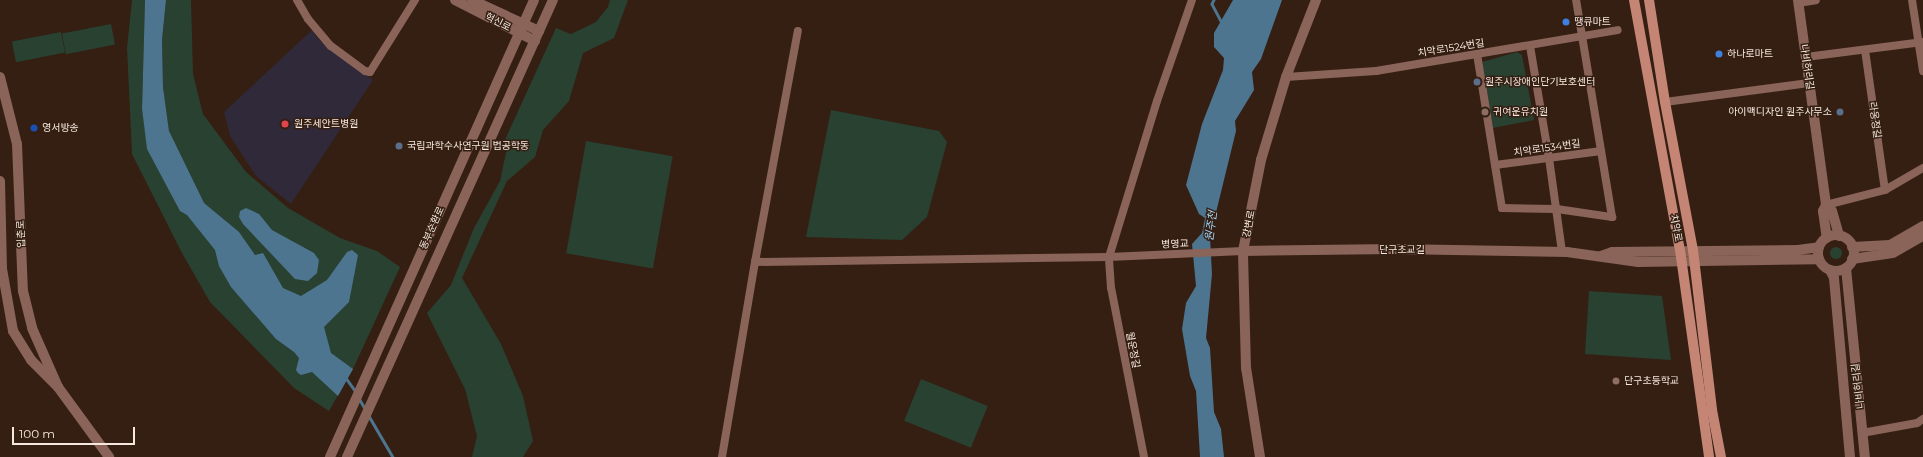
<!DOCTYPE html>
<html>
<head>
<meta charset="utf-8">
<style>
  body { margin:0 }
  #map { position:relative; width:1923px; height:457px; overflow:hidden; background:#341f12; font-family:Montserrat,"Noto Sans KR",sans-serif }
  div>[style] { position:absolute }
  .medical>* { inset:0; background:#2f2939 }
  .green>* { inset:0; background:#294131; transform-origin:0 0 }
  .round { border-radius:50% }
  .water>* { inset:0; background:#4d758f }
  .stream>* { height:2.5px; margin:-1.25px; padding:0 1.25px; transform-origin:1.25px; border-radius:1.25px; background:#4d758f }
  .minor>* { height:8px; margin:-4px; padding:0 4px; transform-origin:4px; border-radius:4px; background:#8a6359 }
  .tertiary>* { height:10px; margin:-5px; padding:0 5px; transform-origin:5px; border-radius:5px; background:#8a6359 }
  .tertiary>.ring { margin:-5px; padding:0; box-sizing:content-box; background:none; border:10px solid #8a6359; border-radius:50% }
  .secondary>* { height:10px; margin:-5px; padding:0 5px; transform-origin:5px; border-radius:5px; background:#c48575 }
  .dots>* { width:11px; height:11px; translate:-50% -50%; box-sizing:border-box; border:2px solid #341f12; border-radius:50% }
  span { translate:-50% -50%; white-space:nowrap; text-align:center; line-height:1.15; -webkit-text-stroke:3px #341f12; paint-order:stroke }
  .street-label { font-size:10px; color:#f7e8df }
  .poi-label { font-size:10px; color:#f7e8df }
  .left { translate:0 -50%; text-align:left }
  .right { translate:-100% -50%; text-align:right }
  .water-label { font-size:11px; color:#a5dafc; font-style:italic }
  .scale { position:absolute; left:12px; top:427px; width:123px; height:18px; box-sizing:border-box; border:2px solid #f7e8df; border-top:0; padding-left:5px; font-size:12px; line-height:14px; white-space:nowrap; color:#f7e8df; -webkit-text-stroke:3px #341f12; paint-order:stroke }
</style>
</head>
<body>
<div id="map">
  <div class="medical">
    <i style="clip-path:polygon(312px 30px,319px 40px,373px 80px,291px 204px,256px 176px,230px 136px,224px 112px)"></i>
  </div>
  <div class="green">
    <i style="clip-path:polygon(132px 0,145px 0,142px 109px,147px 144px,169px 131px,163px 87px,162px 40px,166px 0,191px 0,193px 74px,203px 114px,246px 172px,288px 208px,340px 238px,377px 251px,400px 267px,353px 369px,329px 411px,294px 388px,210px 302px,182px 253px,132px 154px,127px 48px)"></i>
    <i style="clip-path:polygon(610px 0,628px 0,614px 38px,583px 53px,569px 101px,543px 130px,535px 157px,507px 181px,462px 278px,501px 344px,523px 396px,533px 441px,523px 457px,472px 457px,477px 436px,465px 389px,427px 313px,451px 285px,474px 228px,500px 181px,507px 148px,504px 142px,556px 28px,571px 34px,596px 22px,608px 7px)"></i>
    <i style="left:111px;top:24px;width:21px;height:50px;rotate:79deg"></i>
    <i style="left:61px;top:32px;width:21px;height:50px;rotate:79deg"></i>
    <i style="clip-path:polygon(1517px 52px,1522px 55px,1534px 120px,1493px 128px,1482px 62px)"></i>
    <i style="clip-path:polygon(831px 110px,939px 131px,947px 142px,927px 217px,902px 240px,806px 237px)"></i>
    <i style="left:586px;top:141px;width:88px;height:114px;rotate:10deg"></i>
    <i class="round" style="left:1830px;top:247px;width:12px;height:12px"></i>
    <i style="clip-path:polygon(1589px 291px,1662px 296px,1671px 360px,1585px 354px)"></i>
    <i style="left:921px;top:379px;width:72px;height:45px;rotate:22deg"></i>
  </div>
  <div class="water">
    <i style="clip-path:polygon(145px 0,166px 0,162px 40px,163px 87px,169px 131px,204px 203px,239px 232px,255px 255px,263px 253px,283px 288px,301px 296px,327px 280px,347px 252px,352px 250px,358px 255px,349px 302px,324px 327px,331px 353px,353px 369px,338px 396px,312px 372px,301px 375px,298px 373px,296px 370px,299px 358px,294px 352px,276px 339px,231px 287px,219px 266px,215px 250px,187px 215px,180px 211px,147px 149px,142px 109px)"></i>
    <i style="clip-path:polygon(1233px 0,1282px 0,1261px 59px,1252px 72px,1254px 90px,1235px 121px,1236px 131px,1210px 237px,1212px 274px,1206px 338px,1210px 348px,1214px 412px,1221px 429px,1224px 457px,1200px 457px,1196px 391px,1190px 376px,1182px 329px,1186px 303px,1196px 286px,1192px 244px,1202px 233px,1205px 218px,1199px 214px,1186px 185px,1202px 124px,1223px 70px,1224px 58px,1214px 47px,1214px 33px)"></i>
    <i style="clip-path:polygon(246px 208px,259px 214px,272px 230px,314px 253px,319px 260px,317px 273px,308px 281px,295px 279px,243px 224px,239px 217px,240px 211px)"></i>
  </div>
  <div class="stream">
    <i style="left:1214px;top:0;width:4px;rotate:117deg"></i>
    <i style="left:1212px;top:4px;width:21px;rotate:62deg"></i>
    <i style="left:346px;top:378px;width:17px;rotate:54deg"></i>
    <i style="left:359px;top:398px;width:14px;rotate:60deg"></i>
    <i style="left:369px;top:416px;width:48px;rotate:59.7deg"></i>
  </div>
  <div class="minor">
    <i style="left:297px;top:0;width:22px;rotate:60deg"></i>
    <i style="left:308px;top:19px;width:35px;rotate:50deg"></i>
    <i style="left:331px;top:46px;width:42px;rotate:36.3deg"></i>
    <i style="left:365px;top:71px;width:5px;rotate:11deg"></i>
    <i style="left:370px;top:72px;width:85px;rotate:-58deg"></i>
    <i style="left:1912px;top:0;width:72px;rotate:81.2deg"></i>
    <i style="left:1798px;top:3px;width:18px;rotate:-9deg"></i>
    <i style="left:1530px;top:46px;width:114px;rotate:80.4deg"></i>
    <i style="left:1549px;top:158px;width:95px;rotate:82.1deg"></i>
    <i style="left:1865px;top:50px;width:141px;rotate:81.9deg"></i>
    <i style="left:1477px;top:54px;width:156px;rotate:80.8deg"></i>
    <i style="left:1502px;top:208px;width:55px;rotate:1deg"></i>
    <i style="left:1557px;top:209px;width:56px;rotate:8.3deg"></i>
    <i style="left:1612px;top:217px;width:220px;rotate:-99.4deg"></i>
    <i style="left:1806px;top:57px;width:118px;rotate:-7.3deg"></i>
    <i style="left:1286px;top:77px;width:90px;rotate:-3.8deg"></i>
    <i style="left:1376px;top:71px;width:245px;rotate:-9.6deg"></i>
    <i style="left:1665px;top:102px;width:145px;rotate:-7.5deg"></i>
    <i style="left:1495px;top:165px;width:107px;rotate:-7.5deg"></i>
    <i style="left:1826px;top:205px;width:61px;rotate:-14.3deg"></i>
    <i style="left:1885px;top:190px;width:44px;rotate:-30.1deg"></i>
    <i style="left:755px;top:262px;width:235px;rotate:-79.5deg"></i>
    <i style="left:1862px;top:433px;width:56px;rotate:-10.3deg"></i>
    <i style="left:1917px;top:423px;width:7px;rotate:-34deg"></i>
    <i style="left:722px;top:457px;width:198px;rotate:-80.4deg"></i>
    <i style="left:755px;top:262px;width:354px;rotate:-0.8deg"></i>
    <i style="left:1109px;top:257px;width:134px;rotate:-2.6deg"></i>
    <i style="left:1144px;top:457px;width:172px;rotate:-101deg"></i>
    <i style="left:1111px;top:288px;width:31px;rotate:-94deg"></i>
    <i style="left:1109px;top:257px;width:163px;rotate:-72.9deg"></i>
    <i style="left:1157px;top:101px;width:107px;rotate:-70.9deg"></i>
  </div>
  <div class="tertiary">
    <i style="left:455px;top:0;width:90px;rotate:27.1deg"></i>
    <i style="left:472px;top:0;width:74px;rotate:24.8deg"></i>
    <i style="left:1798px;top:0;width:207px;rotate:82.2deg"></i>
    <i style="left:0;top:77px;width:69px;rotate:75.8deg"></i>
    <i style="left:17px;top:144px;width:147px;rotate:87.7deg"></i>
    <i style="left:23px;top:291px;width:38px;rotate:76deg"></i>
    <i style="left:32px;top:328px;width:64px;rotate:66.2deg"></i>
    <i style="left:0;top:181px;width:88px;rotate:88.7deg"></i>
    <i style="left:2px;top:269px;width:63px;rotate:79.9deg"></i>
    <i style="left:13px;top:331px;width:34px;rotate:58deg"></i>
    <i style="left:31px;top:360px;width:38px;rotate:45deg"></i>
    <i style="left:58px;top:387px;width:87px;rotate:53.9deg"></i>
    <i style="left:1826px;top:205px;width:7px;rotate:117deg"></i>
    <i style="left:1823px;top:211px;width:27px;rotate:82deg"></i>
    <i style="left:1826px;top:205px;width:8px;rotate:45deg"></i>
    <i style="left:1832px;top:211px;width:26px;rotate:74deg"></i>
    <i class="ring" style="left:1818px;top:235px;width:26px;height:26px"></i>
    <i style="left:1852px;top:247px;width:38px;rotate:-3deg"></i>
    <i style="left:1890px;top:245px;width:38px;rotate:-30deg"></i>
    <i style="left:1243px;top:251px;width:152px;rotate:-0.8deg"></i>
    <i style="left:1395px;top:249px;width:172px;rotate:1deg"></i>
    <i style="left:1567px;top:252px;width:72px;rotate:8deg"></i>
    <i style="left:1638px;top:262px;width:181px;rotate:-0.9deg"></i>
    <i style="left:1601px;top:256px;width:12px;rotate:-20deg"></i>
    <i style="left:1612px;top:252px;width:186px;rotate:-0.6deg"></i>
    <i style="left:1798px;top:250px;width:21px;rotate:-8deg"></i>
    <i style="left:1852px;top:259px;width:41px;rotate:-8.3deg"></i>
    <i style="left:1893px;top:253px;width:34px;rotate:-30deg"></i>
    <i style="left:1846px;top:268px;width:190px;rotate:84.3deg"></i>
    <i style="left:1830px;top:270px;width:9px;rotate:63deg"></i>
    <i style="left:1834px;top:278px;width:180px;rotate:84.9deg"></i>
    <i style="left:330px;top:457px;width:500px;rotate:-65.94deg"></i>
    <i style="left:347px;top:457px;width:501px;rotate:-65.74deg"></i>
    <i style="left:1260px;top:457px;width:90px;rotate:-98.9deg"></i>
    <i style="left:1246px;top:368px;width:117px;rotate:-91.5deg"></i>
    <i style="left:1243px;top:251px;width:93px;rotate:-78.8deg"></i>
    <i style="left:1261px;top:160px;width:87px;rotate:-73.2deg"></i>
    <i style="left:1286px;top:77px;width:83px;rotate:-68.7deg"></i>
  </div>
  <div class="secondary">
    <i style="left:1634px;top:0;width:254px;rotate:79.6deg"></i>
    <i style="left:1680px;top:250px;width:209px;rotate:82deg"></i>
    <i style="left:1649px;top:0;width:103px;rotate:81.1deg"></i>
    <i style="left:1665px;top:102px;width:151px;rotate:79.3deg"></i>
    <i style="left:1693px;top:250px;width:161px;rotate:83.2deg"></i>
    <i style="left:1712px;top:410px;width:48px;rotate:79.2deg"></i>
  </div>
  <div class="dots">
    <i style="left:1566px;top:22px;background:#3f7fe0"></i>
    <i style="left:1719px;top:54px;background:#3f7fe0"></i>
    <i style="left:1477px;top:82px;background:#5c6f8a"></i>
    <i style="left:1485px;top:112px;background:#8d6e63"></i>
    <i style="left:1840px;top:112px;background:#5c6f8a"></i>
    <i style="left:285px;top:124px;background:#e0444e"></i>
    <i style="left:34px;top:128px;background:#1a4fb4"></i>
    <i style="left:399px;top:146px;background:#5c6f8a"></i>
    <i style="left:1616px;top:381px;background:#8d6e63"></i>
  </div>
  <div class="street-label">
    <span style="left:498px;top:22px;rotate:27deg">혁신로</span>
    <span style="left:1451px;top:48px;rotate:-9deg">치악로1524번길</span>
    <span style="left:1807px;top:67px;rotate:82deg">나비허리길</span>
    <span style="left:1875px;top:120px;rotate:82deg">라옹정길</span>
    <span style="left:1547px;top:148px;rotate:-8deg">치악로1534번길</span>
    <span style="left:1249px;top:224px;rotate:-79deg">강변로</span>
    <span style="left:432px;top:228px;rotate:-66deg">동부순환로</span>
    <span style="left:1676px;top:228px;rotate:79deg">치악로</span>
    <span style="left:21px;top:234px;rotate:-92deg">입춘로</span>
    <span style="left:1175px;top:244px;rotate:-2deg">병영교</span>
    <span style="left:1402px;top:250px">단구초교길</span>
    <span style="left:1133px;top:350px;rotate:79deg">월운정길</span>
    <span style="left:1858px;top:386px;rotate:-97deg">나비허리길</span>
  </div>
  <div class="poi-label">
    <span class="left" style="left:1574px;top:22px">땡큐마트</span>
    <span class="left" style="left:1727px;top:54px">하나로마트</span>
    <span class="left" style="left:1485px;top:82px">원주시장애인단기보호센터</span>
    <span class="left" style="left:1493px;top:112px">귀여운유치원</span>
    <span class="right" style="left:1832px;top:112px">아이맥디자인 원주사무소</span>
    <span class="left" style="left:294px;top:124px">원주세안트병원</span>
    <span class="left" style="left:42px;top:128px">영서방송</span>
    <span class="left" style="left:407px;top:146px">국립과학수사연구원 법공학동</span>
    <span class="left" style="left:1624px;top:381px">단구초등학교</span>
  </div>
  <div class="water-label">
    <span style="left:1211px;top:226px;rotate:-82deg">원주천</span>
  </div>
  <div class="scale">100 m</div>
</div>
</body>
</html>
